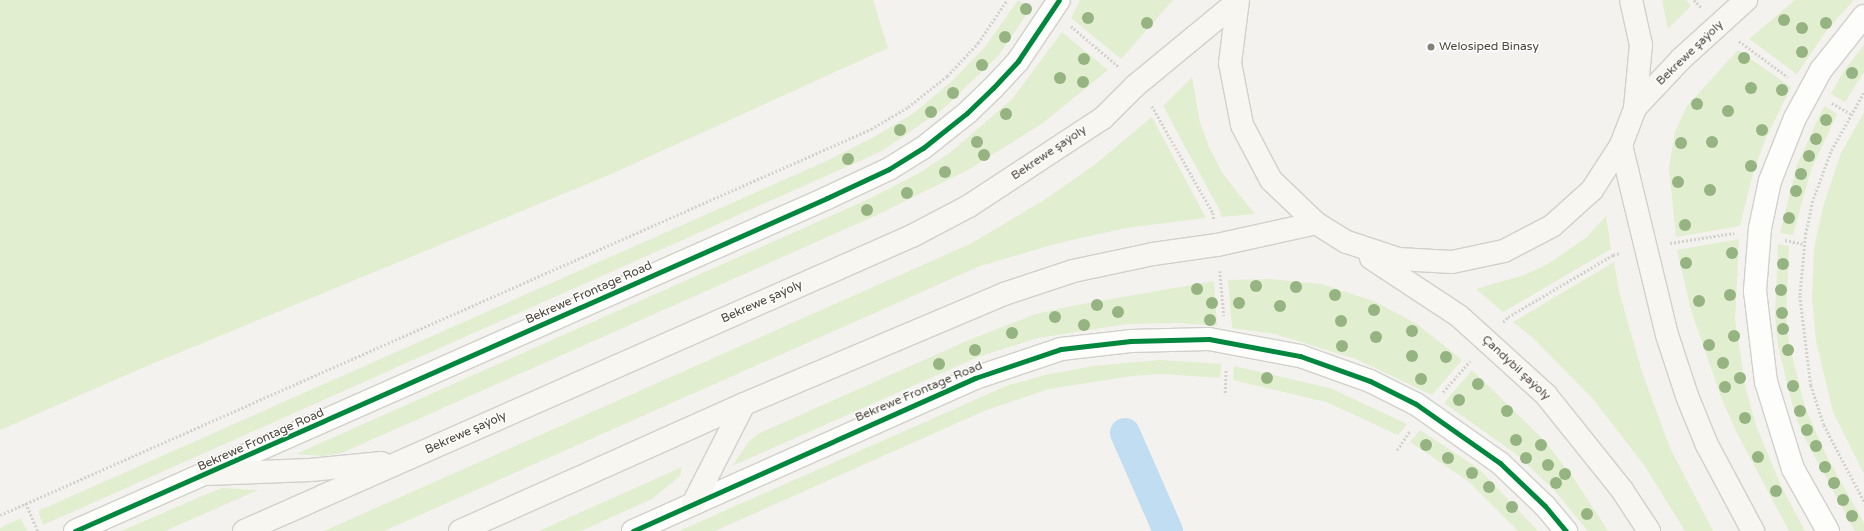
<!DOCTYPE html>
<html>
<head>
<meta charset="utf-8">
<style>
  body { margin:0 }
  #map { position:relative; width:1864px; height:531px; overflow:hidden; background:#f4f2ee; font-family:"Varela Round",sans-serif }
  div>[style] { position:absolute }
  .green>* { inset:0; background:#e1eecf }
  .canal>* { height:30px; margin:-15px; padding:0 15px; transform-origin:15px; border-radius:15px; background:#c0ddf1 }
  .path>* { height:2.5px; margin-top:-1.25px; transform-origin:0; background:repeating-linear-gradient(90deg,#d3d2cc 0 2px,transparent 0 4px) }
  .roads { filter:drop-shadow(1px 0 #d2d0cb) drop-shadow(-1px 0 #d2d0cb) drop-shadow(0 1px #d2d0cb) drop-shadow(0 -1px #d2d0cb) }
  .minor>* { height:22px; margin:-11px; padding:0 11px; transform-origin:11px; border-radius:11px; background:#fdfdfc }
  .secondary>* { height:22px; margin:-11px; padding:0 11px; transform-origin:11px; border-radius:11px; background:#f7f6f1 }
  .cycleway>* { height:5px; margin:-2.5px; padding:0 2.5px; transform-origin:2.5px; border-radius:2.5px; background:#00873e }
  .trees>* { width:12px; height:12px; margin:-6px; border-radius:50%; background:#96b382 }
  .dots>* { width:11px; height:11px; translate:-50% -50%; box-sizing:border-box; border:2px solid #fff; border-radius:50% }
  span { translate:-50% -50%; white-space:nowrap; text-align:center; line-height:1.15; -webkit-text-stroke:3px #fff; paint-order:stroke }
  .poi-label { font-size:12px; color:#4b4439 }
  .left { translate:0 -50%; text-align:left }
  .street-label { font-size:12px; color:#4b4439 }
</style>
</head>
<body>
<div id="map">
  <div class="green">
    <i style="clip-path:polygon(0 0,873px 0,888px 48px,609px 175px,147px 366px,0 430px)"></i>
    <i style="clip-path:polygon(1018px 0,1031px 8px,998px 56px,943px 109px,882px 151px,43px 525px,38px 511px,824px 162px,874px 137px,914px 113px,953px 80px,985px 47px)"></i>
    <i style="clip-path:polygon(1080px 0,1173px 0,1121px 59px,1071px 18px)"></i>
    <i style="clip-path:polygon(1662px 0,1686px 0,1691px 6px,1668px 29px)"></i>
    <i style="clip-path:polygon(1795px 0,1854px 0,1827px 30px,1797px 74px,1749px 39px)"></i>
    <i style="clip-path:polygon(1062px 32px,1108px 70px,1043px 123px,968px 170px,879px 214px,342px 453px,323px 456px,296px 454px,871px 198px,921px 172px,951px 152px,1012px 99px)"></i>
    <i style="clip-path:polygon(1864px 45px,1864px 72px,1845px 102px,1831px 94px,1843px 72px)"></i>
    <i style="clip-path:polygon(1738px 50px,1791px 87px,1765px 140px,1753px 174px,1740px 226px,1676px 237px,1669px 168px,1675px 132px,1687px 106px)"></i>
    <i style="clip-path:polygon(1192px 77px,1200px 123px,1210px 149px,1223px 174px,1255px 214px,1221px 217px,1220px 211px,1163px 106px)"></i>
    <i style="clip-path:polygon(1824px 106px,1837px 114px,1811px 170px,1793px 235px,1780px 233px,1797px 165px)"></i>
    <i style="clip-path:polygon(1864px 112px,1864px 474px,1833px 412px,1816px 341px,1812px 297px,1814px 248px,1823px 207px,1841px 153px)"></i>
    <i style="clip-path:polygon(1152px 117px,1206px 218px,1126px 228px,1063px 242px,980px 266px,384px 531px,324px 531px,972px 243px,1044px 200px,1093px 166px)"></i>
    <i style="clip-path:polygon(1606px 216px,1611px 249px,1503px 312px,1476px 289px,1524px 275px,1548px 264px,1587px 237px)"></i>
    <i style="clip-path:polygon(1739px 239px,1735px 320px,1746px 389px,1756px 426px,1781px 486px,1805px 531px,1789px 531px,1738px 435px,1722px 400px,1691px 310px,1677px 250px)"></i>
    <i style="clip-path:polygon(1778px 244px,1789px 246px,1786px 315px,1789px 343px,1805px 407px,1827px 457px,1864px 523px,1864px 531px,1855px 531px,1802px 433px,1794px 411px,1778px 346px,1775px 316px)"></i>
    <i style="clip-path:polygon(1614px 262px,1619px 291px,1642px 372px,1670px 448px,1713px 531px,1685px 531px,1644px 465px,1593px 399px,1532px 337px,1513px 322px)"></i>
    <i style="clip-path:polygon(1270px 279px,1321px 284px,1374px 301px,1417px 324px,1462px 360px,1432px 395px,1356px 359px,1275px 334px,1232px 328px,1228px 280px)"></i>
    <i style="clip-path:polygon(1214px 281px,1217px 326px,1181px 323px,1127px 324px,1038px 338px,978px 357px,732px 466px,750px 440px,760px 433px,969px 340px,1033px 315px,1066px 307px)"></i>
    <i style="clip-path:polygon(1160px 360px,1221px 364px,1220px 378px,1161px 374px,1132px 376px,1049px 389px,984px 411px,715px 531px,679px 531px,1006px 386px,1045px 375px,1093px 366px)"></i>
    <i style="clip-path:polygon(1234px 366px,1330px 388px,1407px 424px,1398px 435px,1326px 402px,1233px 380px)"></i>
    <i style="clip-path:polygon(1472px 370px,1543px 439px,1575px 480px,1608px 531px,1588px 531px,1555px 491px,1516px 454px,1444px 403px)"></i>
    <i style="clip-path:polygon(1420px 430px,1479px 469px,1538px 531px,1518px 531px,1468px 481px,1410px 442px)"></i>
    <i style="clip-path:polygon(682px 467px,680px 476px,652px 499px,581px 531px,539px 531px)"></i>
    <i style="clip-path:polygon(221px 488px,258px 490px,165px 531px,121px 531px)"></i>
    <i style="clip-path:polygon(21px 518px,27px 531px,0 531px,0 528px)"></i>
  </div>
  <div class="canal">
    <i style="left:1125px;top:433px;width:107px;rotate:66.3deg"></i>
  </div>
  <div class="path">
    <i style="left:1694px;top:0;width:10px;rotate:45deg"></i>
    <i style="left:1071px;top:26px;width:63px;rotate:40.5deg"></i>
    <i style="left:1739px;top:41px;width:61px;rotate:36.3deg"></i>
    <i style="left:1864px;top:93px;width:68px;rotate:119.2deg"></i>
    <i style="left:1831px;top:152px;width:52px;rotate:110.2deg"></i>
    <i style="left:1813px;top:201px;width:33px;rotate:102deg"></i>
    <i style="left:1806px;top:233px;width:63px;rotate:95.4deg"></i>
    <i style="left:1800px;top:296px;width:90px;rotate:83deg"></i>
    <i style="left:1811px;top:385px;width:42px;rotate:72deg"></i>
    <i style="left:1824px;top:425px;width:86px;rotate:62.2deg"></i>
    <i style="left:1832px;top:103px;width:22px;rotate:30deg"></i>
    <i style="left:1152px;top:106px;width:123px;rotate:60.3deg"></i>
    <i style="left:1213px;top:213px;width:7px;rotate:82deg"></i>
    <i style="left:1785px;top:240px;width:19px;rotate:12deg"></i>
    <i style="left:1670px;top:243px;width:65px;rotate:-8.9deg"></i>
    <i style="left:1220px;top:271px;width:45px;rotate:84.9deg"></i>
    <i style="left:1503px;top:322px;width:7px;rotate:-45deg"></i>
    <i style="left:1508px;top:317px;width:122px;rotate:-30.6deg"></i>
    <i style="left:1613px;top:255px;width:7px;rotate:-16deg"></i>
    <i style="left:1443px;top:392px;width:41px;rotate:-48.9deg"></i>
    <i style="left:1225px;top:393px;width:24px;rotate:-88deg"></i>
    <i style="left:1397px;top:450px;width:23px;rotate:-56deg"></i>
    <i style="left:26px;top:503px;width:30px;rotate:67deg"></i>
    <i style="left:0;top:515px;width:953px;rotate:-23.9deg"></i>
    <i style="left:871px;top:129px;width:43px;rotate:-30.7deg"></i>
    <i style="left:908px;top:107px;width:50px;rotate:-38.5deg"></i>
    <i style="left:947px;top:76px;width:45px;rotate:-46.8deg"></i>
    <i style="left:978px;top:43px;width:52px;rotate:-56deg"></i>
  </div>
  <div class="roads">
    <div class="minor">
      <i style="left:75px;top:531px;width:822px;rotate:-23.88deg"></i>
      <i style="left:827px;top:198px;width:68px;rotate:-25.1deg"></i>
      <i style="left:889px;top:169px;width:40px;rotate:-32deg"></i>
      <i style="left:923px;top:148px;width:56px;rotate:-38.5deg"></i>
      <i style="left:967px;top:113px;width:36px;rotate:-44deg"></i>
      <i style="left:993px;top:88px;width:37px;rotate:-47deg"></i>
      <i style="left:1018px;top:61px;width:73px;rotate:-56.1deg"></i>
      <i style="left:633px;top:531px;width:375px;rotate:-24.1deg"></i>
      <i style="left:975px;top:378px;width:91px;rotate:-18.6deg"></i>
      <i style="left:1061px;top:349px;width:70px;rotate:-6.5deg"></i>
      <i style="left:1131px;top:341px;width:78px;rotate:-1.5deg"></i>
      <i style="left:1209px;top:339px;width:93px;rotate:10.6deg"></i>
      <i style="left:1300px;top:356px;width:74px;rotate:19.7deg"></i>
      <i style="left:1370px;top:381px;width:51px;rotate:26.6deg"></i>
      <i style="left:1416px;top:404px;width:103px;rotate:35.1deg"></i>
      <i style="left:1500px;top:463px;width:62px;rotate:43.7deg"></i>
      <i style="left:1545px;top:506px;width:33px;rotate:50deg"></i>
      <i style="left:1828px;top:531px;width:71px;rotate:-119.4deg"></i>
      <i style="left:1793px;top:469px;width:91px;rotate:-107.2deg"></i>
      <i style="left:1766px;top:382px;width:92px;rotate:-96.9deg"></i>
      <i style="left:1755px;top:291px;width:63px;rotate:-85.5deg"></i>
      <i style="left:1760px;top:228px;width:48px;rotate:-78deg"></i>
      <i style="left:1770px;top:181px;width:68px;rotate:-68.4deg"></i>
      <i style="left:1795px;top:118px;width:55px;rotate:-61.6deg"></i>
      <i style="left:1821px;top:70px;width:69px;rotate:-51.5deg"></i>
    </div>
    <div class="secondary">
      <i style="left:1238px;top:0;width:64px;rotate:97.2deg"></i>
      <i style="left:1230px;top:63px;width:63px;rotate:79deg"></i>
      <i style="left:1242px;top:125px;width:62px;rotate:62.2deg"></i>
      <i style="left:1271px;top:180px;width:62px;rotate:43.7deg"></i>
      <i style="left:1316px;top:223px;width:36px;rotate:32deg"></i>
      <i style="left:1347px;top:242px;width:54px;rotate:18.4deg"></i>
      <i style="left:1398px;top:259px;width:54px;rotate:3.2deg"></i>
      <i style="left:1452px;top:262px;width:53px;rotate:-11.9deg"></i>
      <i style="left:1504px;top:251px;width:54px;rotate:-27.5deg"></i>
      <i style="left:1552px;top:226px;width:54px;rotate:-42deg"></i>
      <i style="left:1592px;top:190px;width:54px;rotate:-57.2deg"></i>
      <i style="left:1621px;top:145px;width:40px;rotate:-69deg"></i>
      <i style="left:1635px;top:108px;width:63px;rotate:-84.6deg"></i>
      <i style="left:1641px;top:45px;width:46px;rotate:-102.5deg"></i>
      <i style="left:1635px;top:108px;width:67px;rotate:-46.8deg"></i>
      <i style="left:1681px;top:59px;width:88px;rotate:-42.2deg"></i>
      <i style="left:1621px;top:145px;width:195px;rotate:76.4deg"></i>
      <i style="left:1667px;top:335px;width:64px;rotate:71.8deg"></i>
      <i style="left:1687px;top:396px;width:53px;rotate:67.8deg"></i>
      <i style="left:1707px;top:445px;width:98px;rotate:61.9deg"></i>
      <i style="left:1371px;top:258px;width:105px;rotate:33.4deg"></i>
      <i style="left:1459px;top:316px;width:118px;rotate:42.2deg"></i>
      <i style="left:1546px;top:395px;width:122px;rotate:51.3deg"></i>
      <i style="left:1622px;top:490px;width:49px;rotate:56.6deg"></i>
      <i style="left:207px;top:474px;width:103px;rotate:-2.2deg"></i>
      <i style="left:310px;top:470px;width:72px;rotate:-5.6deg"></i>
      <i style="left:693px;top:504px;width:112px;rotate:-63deg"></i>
      <i style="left:244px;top:531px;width:730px;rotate:-23.83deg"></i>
      <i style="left:912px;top:236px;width:64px;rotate:-27.8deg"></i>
      <i style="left:969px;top:206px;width:160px;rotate:-33.3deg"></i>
      <i style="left:1103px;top:118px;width:45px;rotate:-45deg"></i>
      <i style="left:1135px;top:86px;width:132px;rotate:-39.5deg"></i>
      <i style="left:460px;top:531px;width:311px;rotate:-24.1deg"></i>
      <i style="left:744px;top:404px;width:282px;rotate:-22.9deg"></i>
      <i style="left:1004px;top:294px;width:73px;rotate:-18.4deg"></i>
      <i style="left:1073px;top:271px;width:82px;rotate:-12deg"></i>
      <i style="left:1153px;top:254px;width:65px;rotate:-8deg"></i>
      <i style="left:1217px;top:245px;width:101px;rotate:-12.5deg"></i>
    </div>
  </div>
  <div class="cycleway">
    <i style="left:75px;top:531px;width:822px;rotate:-23.88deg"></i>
    <i style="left:827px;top:198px;width:68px;rotate:-25.1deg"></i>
    <i style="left:889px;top:169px;width:40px;rotate:-32deg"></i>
    <i style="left:923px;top:148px;width:56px;rotate:-38.5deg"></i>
    <i style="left:967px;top:113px;width:36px;rotate:-44deg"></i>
    <i style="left:993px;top:88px;width:37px;rotate:-47deg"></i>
    <i style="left:1018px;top:61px;width:73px;rotate:-56.1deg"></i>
    <i style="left:633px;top:531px;width:375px;rotate:-24.1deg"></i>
    <i style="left:975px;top:378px;width:91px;rotate:-18.6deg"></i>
    <i style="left:1061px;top:349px;width:70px;rotate:-6.5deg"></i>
    <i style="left:1131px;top:341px;width:78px;rotate:-1.5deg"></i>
    <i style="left:1209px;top:339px;width:93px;rotate:10.6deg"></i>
    <i style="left:1300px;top:356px;width:74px;rotate:19.7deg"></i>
    <i style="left:1370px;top:381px;width:51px;rotate:26.6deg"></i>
    <i style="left:1416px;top:404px;width:103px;rotate:35.1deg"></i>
    <i style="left:1500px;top:463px;width:62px;rotate:43.7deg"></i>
    <i style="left:1545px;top:506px;width:33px;rotate:50deg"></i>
  </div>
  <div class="trees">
    <i style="left:1026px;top:9px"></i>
    <i style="left:1088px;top:18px"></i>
    <i style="left:1784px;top:20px"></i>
    <i style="left:1147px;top:23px"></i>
    <i style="left:1826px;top:23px"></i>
    <i style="left:1802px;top:28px"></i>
    <i style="left:1005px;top:37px"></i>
    <i style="left:1802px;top:52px"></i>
    <i style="left:1744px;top:58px"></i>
    <i style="left:1084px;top:59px"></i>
    <i style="left:982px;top:65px"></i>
    <i style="left:1852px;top:73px"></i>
    <i style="left:1060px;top:78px"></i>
    <i style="left:1083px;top:82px"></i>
    <i style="left:1751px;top:88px"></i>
    <i style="left:1782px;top:90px"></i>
    <i style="left:953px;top:93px"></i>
    <i style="left:1697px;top:104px"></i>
    <i style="left:1728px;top:111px"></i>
    <i style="left:931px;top:112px"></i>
    <i style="left:1006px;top:114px"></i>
    <i style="left:1826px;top:120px"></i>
    <i style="left:900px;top:130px"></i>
    <i style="left:1762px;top:130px"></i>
    <i style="left:1816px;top:139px"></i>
    <i style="left:977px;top:142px"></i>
    <i style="left:1712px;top:142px"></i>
    <i style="left:1681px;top:143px"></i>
    <i style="left:984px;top:155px"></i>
    <i style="left:1809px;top:156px"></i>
    <i style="left:848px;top:159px"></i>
    <i style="left:1751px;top:166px"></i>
    <i style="left:945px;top:172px"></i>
    <i style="left:1801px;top:174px"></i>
    <i style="left:1678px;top:182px"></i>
    <i style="left:1710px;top:190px"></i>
    <i style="left:1796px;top:191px"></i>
    <i style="left:907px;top:193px"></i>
    <i style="left:867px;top:210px"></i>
    <i style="left:1789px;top:218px"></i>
    <i style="left:1685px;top:225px"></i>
    <i style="left:1732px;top:253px"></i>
    <i style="left:1686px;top:263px"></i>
    <i style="left:1783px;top:264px"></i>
    <i style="left:1256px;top:286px"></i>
    <i style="left:1296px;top:287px"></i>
    <i style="left:1197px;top:289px"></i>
    <i style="left:1781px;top:290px"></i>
    <i style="left:1335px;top:295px"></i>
    <i style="left:1730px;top:295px"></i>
    <i style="left:1699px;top:301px"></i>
    <i style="left:1212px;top:303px"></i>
    <i style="left:1239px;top:303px"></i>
    <i style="left:1097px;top:305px"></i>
    <i style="left:1280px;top:306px"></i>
    <i style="left:1374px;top:310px"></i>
    <i style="left:1118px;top:312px"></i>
    <i style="left:1782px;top:313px"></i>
    <i style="left:1055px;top:317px"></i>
    <i style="left:1210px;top:320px"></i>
    <i style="left:1341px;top:321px"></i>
    <i style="left:1084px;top:325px"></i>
    <i style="left:1783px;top:329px"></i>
    <i style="left:1412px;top:331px"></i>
    <i style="left:1012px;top:333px"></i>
    <i style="left:1734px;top:336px"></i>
    <i style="left:1376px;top:337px"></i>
    <i style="left:1709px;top:345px"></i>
    <i style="left:1342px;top:346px"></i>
    <i style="left:975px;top:350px"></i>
    <i style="left:1788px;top:350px"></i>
    <i style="left:1412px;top:356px"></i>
    <i style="left:1446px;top:357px"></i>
    <i style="left:1723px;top:363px"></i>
    <i style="left:939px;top:364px"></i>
    <i style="left:1267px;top:378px"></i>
    <i style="left:1740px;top:378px"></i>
    <i style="left:1421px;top:379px"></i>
    <i style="left:1478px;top:384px"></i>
    <i style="left:1793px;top:386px"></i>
    <i style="left:1725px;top:387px"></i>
    <i style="left:1459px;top:400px"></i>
    <i style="left:1507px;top:411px"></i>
    <i style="left:1800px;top:411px"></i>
    <i style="left:1745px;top:418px"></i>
    <i style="left:1807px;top:430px"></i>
    <i style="left:1516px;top:440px"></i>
    <i style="left:1426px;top:445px"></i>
    <i style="left:1541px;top:445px"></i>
    <i style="left:1816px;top:446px"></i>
    <i style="left:1758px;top:457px"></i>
    <i style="left:1448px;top:458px"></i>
    <i style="left:1526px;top:458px"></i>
    <i style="left:1548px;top:465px"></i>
    <i style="left:1825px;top:467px"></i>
    <i style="left:1472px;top:473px"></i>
    <i style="left:1565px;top:474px"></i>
    <i style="left:1556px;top:483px"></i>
    <i style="left:1834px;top:483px"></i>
    <i style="left:1489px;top:487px"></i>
    <i style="left:1776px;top:491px"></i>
    <i style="left:1843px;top:500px"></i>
    <i style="left:1512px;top:507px"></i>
    <i style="left:1587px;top:514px"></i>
    <i style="left:1852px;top:516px"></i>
  </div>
  <div class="dots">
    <i style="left:1431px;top:47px;background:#868178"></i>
  </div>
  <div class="poi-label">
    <span class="left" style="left:1439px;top:47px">Welosiped Binasy</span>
  </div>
  <div class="street-label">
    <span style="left:1690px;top:53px;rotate:-44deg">Bekrewe şaýoly</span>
    <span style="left:1049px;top:153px;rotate:-34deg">Bekrewe şaýoly</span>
    <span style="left:589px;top:293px;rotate:-24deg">Bekrewe Frontage Road</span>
    <span style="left:762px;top:302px;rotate:-24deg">Bekrewe şaýoly</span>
    <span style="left:1516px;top:368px;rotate:43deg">Çandybil şaýoly</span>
    <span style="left:919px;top:392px;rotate:-23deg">Bekrewe Frontage Road</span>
    <span style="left:466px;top:433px;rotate:-24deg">Bekrewe şaýoly</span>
    <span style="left:261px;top:440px;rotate:-24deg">Bekrewe Frontage Road</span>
  </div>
</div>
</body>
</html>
